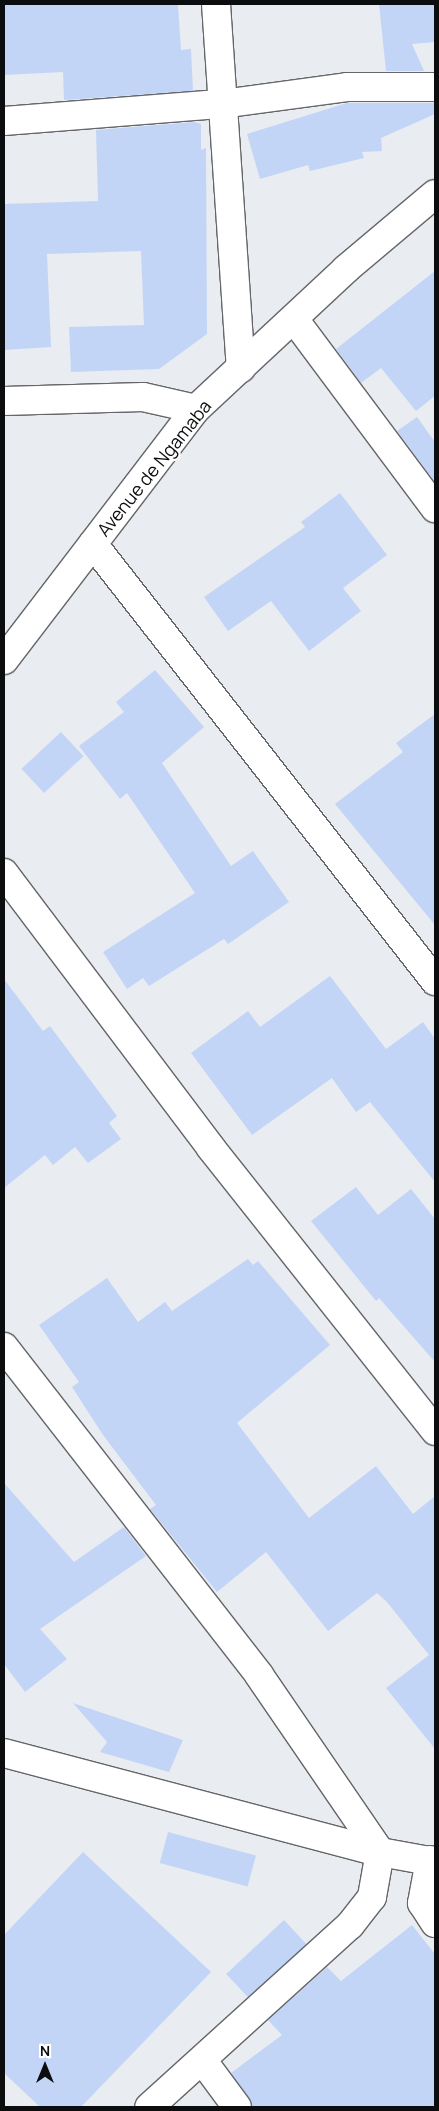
<!DOCTYPE html>
<html>
<head>
<meta charset="utf-8">
<style>
  body { margin:0 }
  #map { position:relative; width:439px; height:2111px; overflow:hidden; background:#e9ecf0; font-family:Manrope,sans-serif }
  div>[style] { position:absolute }
  .building>* { inset:0; background:#c3d5f7; transform-origin:0 0 }
  .roads { filter:drop-shadow(1px 0 #646669) drop-shadow(-1px 0 #646669) drop-shadow(0 1px #646669) drop-shadow(0 -1px #646669) }
  .street>* { height:28px; margin:-14px; padding:0 14px; transform-origin:14px; border-radius:14px; background:#fff }
  .secondary>* { height:28px; margin:-14px; padding:0 14px; transform-origin:14px; border-radius:14px; background:#fff }
  span { translate:-50% -50%; white-space:nowrap; text-align:center; line-height:1.15; -webkit-text-stroke:4.5px #fff; paint-order:stroke }
  .street-label { font-size:18px; color:#0c0d0e }
  .frame { position:absolute; inset:0; border:5px solid #0c0d0e; pointer-events:none }
  .north { position:absolute; left:20px; top:2041px; width:50px; height:50px; -webkit-text-stroke:4px #fff; paint-order:stroke; rotate:0deg; font-size:14px; font-weight:700; line-height:20px; text-align:center; color:#0c0d0e }
  .north::after { content:''; display:block; margin:auto; width:18px; height:22px; background:#0c0d0e; clip-path:polygon(50% 0,100% 100%,50% 72%,0 100%) }
</style>
</head>
<body>
<div id="map">
  <div class="building">
    <i style="clip-path:polygon(4px 4px,178px 4px,181px 50px,191px 49px,193px 91px,64px 100px,63px 72px,4px 75px)"></i>
    <i style="clip-path:polygon(379px 4px,435px 4px,435px 42px,412px 44px,424px 71px,386px 71px)"></i>
    <i style="clip-path:polygon(347px 103px,435px 103px,435px 114px,381px 138px,382px 151px,362px 152px,364px 158px,310px 171px,308px 165px,260px 179px,247px 134px)"></i>
    <i style="clip-path:polygon(195px 122px,201px 124px,201px 150px,206px 148px,207px 334px,159px 369px,71px 372px,69px 327px,144px 325px,141px 251px,47px 254px,51px 347px,4px 350px,4px 204px,98px 201px,96px 130px)"></i>
    <i style="clip-path:polygon(435px 271px,435px 396px,416px 411px,381px 368px,361px 383px,336px 349px)"></i>
    <i style="clip-path:polygon(417px 417px,435px 442px,435px 482px,397px 431px)"></i>
    <i style="clip-path:polygon(340px 493px,387px 555px,343px 588px,361px 611px,309px 651px,271px 601px,228px 631px,204px 597px,305px 527px,301px 522px)"></i>
    <i style="clip-path:polygon(155px 670px,204px 727px,162px 763px,231px 866px,253px 851px,289px 902px,228px 944px,224px 939px,149px 986px,143px 978px,127px 989px,103px 952px,195px 893px,127px 793px,120px 799px,79px 746px,124px 712px,116px 702px)"></i>
    <i style="clip-path:polygon(435px 714px,435px 925px,335px 804px,403px 752px,396px 743px)"></i>
    <i style="left:61px;top:732px;width:33px;height:54px;rotate:47deg"></i>
    <i style="clip-path:polygon(330px 976px,386px 1049px,423px 1022px,435px 1039px,435px 1182px,370px 1102px,356px 1112px,332px 1078px,252px 1135px,191px 1053px,248px 1011px,260px 1027px)"></i>
    <i style="clip-path:polygon(4px 979px,43px 1031px,50px 1026px,117px 1116px,109px 1123px,121px 1139px,88px 1163px,75px 1147px,53px 1165px,45px 1155px,4px 1188px)"></i>
    <i style="clip-path:polygon(356px 1187px,378px 1215px,411px 1189px,435px 1219px,435px 1362px,379px 1298px,376px 1301px,311px 1221px)"></i>
    <i style="clip-path:polygon(248px 1259px,253px 1265px,258px 1261px,330px 1345px,237px 1423px,309px 1518px,376px 1466px,413px 1514px,435px 1496px,435px 1749px,386px 1688px,429px 1655px,387px 1602px,377px 1593px,328px 1631px,266px 1552px,217px 1592px,150px 1509px,156px 1505px,103px 1435px,72px 1387px,79px 1382px,39px 1325px,107px 1278px,138px 1322px,165px 1302px,172px 1311px)"></i>
    <i style="clip-path:polygon(4px 1483px,74px 1562px,124px 1527px,146px 1556px,40px 1629px,67px 1659px,25px 1692px,4px 1664px)"></i>
    <i style="clip-path:polygon(73px 1703px,183px 1740px,169px 1772px,100px 1752px,107px 1742px)"></i>
    <i style="left:168px;top:1832px;width:91px;height:32px;rotate:15deg"></i>
    <i style="clip-path:polygon(83px 1852px,211px 1972px,81px 2107px,40px 2107px,4px 2073px,4px 1935px)"></i>
    <i style="left:284px;top:1920px;width:33px;height:79px;rotate:47deg"></i>
    <i style="clip-path:polygon(412px 1925px,435px 1954px,435px 2107px,252px 2107px,231px 2073px,282px 2035px,268px 2020px,327px 1967px,341px 1981px)"></i>
  </div>
  <div class="roads">
    <div class="street">
      <i style="left:216px;top:4px;width:365px;rotate:86.1deg"></i>
      <i style="left:4px;top:121px;width:219px;rotate:-4.5deg"></i>
      <i style="left:222px;top:104px;width:126px;rotate:-7.7deg"></i>
      <i style="left:347px;top:87px;width:88px"></i>
      <i style="left:294px;top:319px;width:236px;rotate:53.3deg"></i>
      <i style="left:4px;top:401px;width:139px;rotate:-1.6deg"></i>
      <i style="left:143px;top:397px;width:54px;rotate:12.8deg"></i>
      <i style="left:93px;top:544px;width:555px;rotate:51.95deg"></i>
      <i style="left:4px;top:873px;width:344px;rotate:53deg"></i>
      <i style="left:211px;top:1148px;width:361px;rotate:51.6deg"></i>
      <i style="left:4px;top:1347px;width:415px;rotate:52.1deg"></i>
      <i style="left:259px;top:1675px;width:214px;rotate:55.6deg"></i>
      <i style="left:380px;top:1852px;width:46px;rotate:100.1deg"></i>
      <i style="left:372px;top:1897px;width:36px;rotate:128deg"></i>
      <i style="left:350px;top:1925px;width:271px;rotate:137.8deg"></i>
      <i style="left:4px;top:1753px;width:389px;rotate:14.8deg"></i>
      <i style="left:380px;top:1852px;width:56px;rotate:10.3deg"></i>
      <i style="left:430px;top:1860px;width:44px;rotate:100.5deg"></i>
      <i style="left:422px;top:1903px;width:24px;rotate:57deg"></i>
      <i style="left:203px;top:2061px;width:57px;rotate:53.5deg"></i>
    </div>
    <div class="secondary">
      <i style="left:4px;top:660px;width:316px;rotate:-52.6deg"></i>
      <i style="left:196px;top:409px;width:205px;rotate:-43deg"></i>
      <i style="left:346px;top:269px;width:116px;rotate:-40.1deg"></i>
    </div>
  </div>
  <div class="street-label">
    <span style="left:154px;top:468px;rotate:-51deg">Avenue de Ngamaba</span>
  </div>
  <div class="frame"></div>
  <div class="north">N</div>
</div>
</body>
</html>
